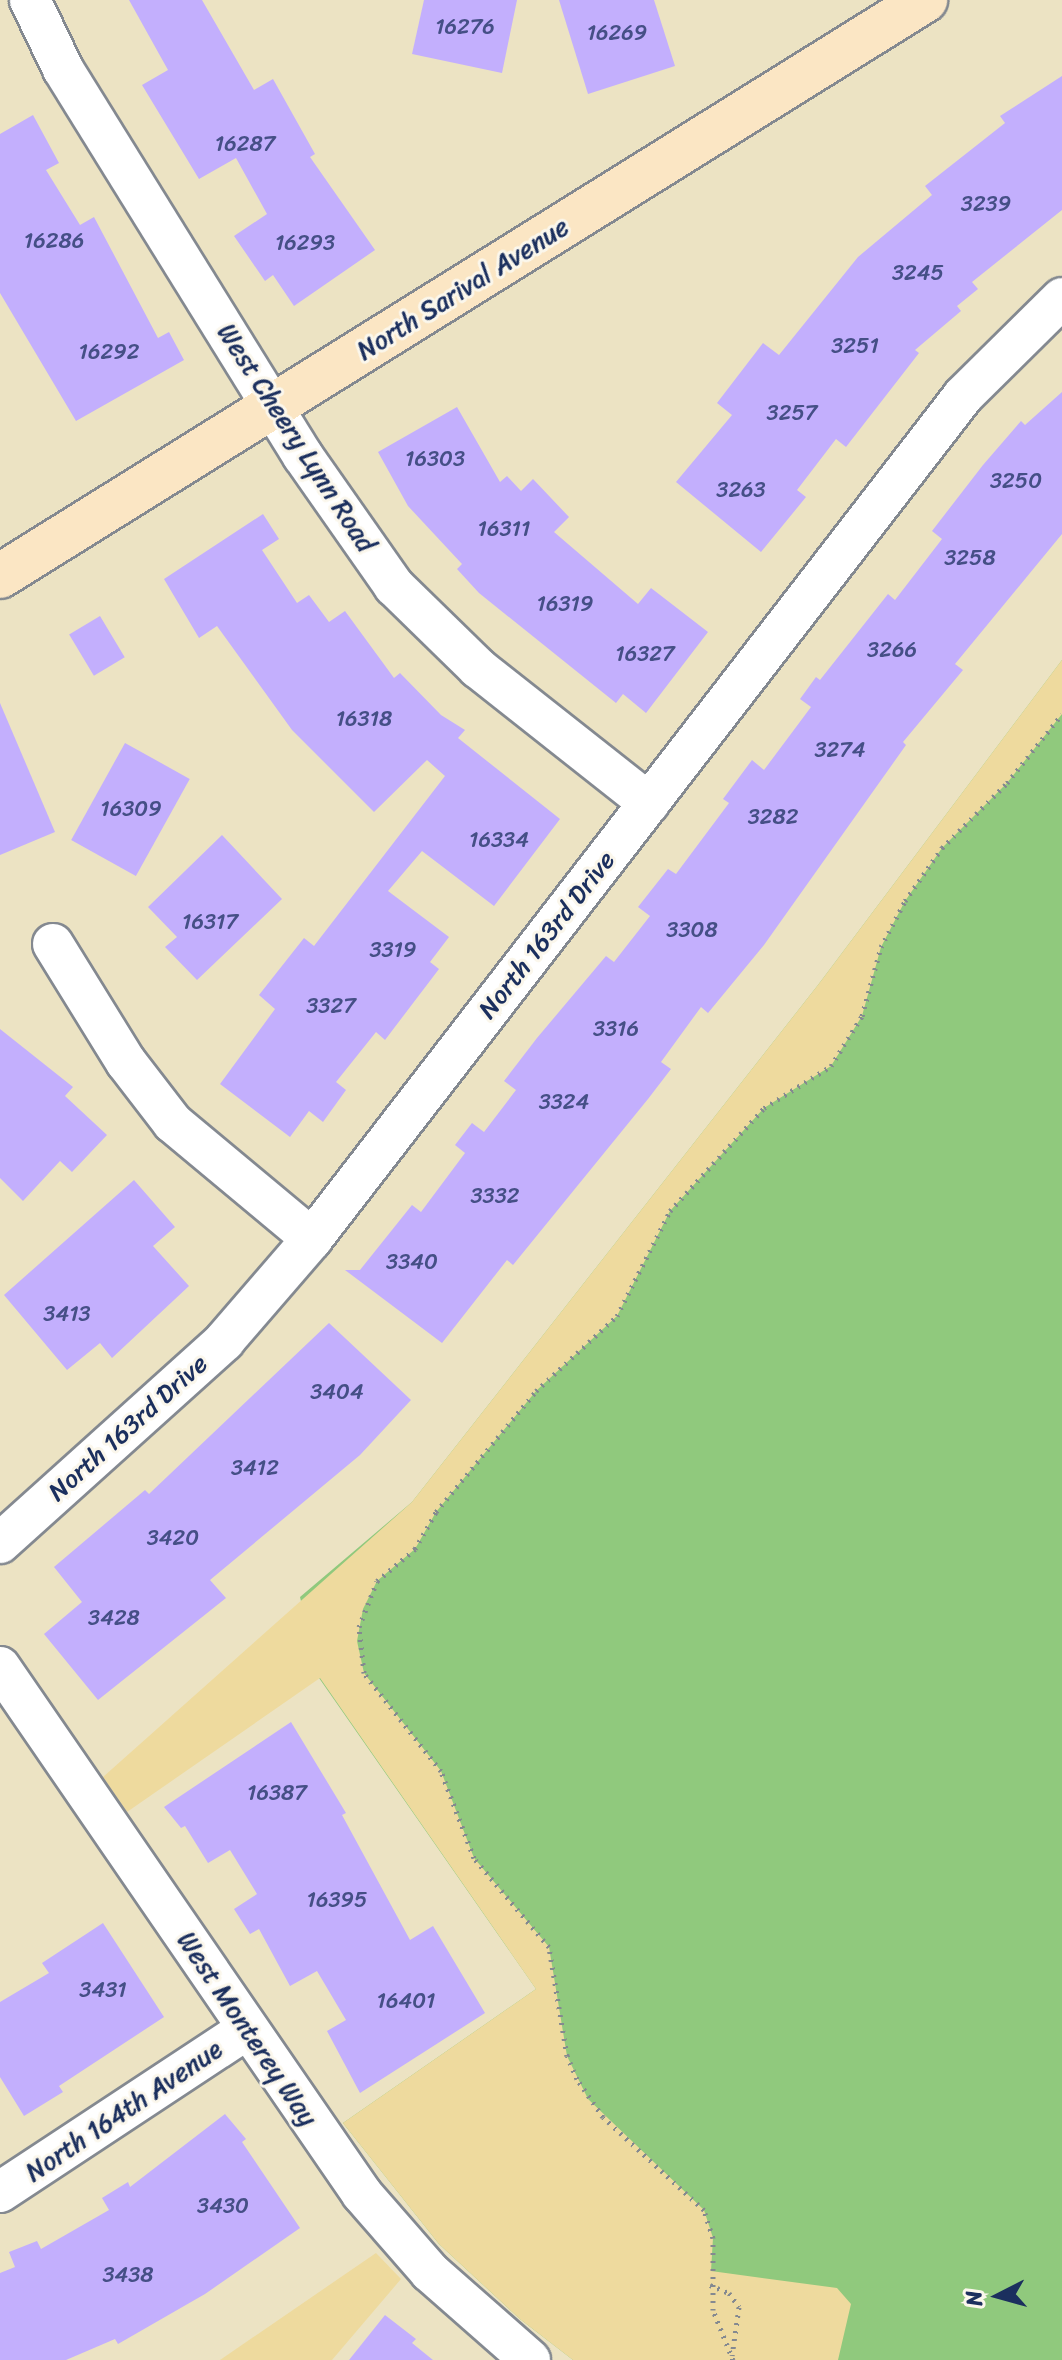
<!DOCTYPE html>
<html>
<head>
<meta charset="utf-8">
<style>
  body { margin:0 }
  #map { position:relative; width:1062px; height:2360px; overflow:hidden; background:#ece3c3; font-family:Sriracha,sans-serif }
  div>[style] { position:absolute }
  .green>* { inset:0; background:#90c97d }
  .sand>* { inset:0; background:#eeda9e }
  .building>* { inset:0; background:#c3affd; transform-origin:0 0 }
  .path>* { height:5px; margin-top:-2.5px; transform-origin:0; background:repeating-linear-gradient(90deg,#848990 0 2px,transparent 0 8px) }
  .roads { filter:drop-shadow(2px 0 #848990) drop-shadow(-2px 0 #848990) drop-shadow(0 2px #848990) drop-shadow(0 -2px #848990) }
  .street>* { height:40px; margin:-20px; padding:0 20px; transform-origin:20px; border-radius:20px; background:#fff }
  .secondary>* { height:44px; margin:-22px; padding:0 22px; transform-origin:22px; border-radius:22px; background:#fbe6c4 }
  span { translate:-50% -50%; white-space:nowrap; text-align:center; line-height:1.15; -webkit-text-stroke:6px #fbf7ec; paint-order:stroke }
  .number-label { font-size:22px; color:#454f86 }
  .number-label span { -webkit-text-stroke-width:0 }
  .street-label { font-size:26px; color:#1b2f5e }
  .north { position:absolute; left:958px; top:2256px; width:80px; height:80px; -webkit-text-stroke:6px #fbf7ec; paint-order:stroke; rotate:264deg; font-size:22px; font-weight:700; line-height:32px; text-align:center; color:#1b2f5e }
  .north::after { content:''; display:block; margin:auto; width:28px; height:36px; background:#1b2f5e; clip-path:polygon(50% 0,100% 100%,50% 72%,0 100%) }
</style>
</head>
<body>
<div id="map">
  <div class="green">
    <i style="clip-path:polygon(1062px 660px,1062px 2360px,573px 2360px,520px 2319px,439px 2244px,343px 2123px,536px 1989px,319px 1678px,300px 1597px,412px 1502px,818px 985px)"></i>
  </div>
  <div class="sand">
    <i style="clip-path:polygon(1062px 660px,1062px 714px,1007px 783px,942px 848px,905px 901px,881px 947px,862px 1016px,831px 1066px,764px 1108px,670px 1211px,617px 1316px,536px 1391px,436px 1512px,415px 1549px,377px 1581px,363px 1609px,357px 1641px,364px 1673px,441px 1771px,474px 1858px,549px 1947px,567px 2056px,588px 2099px,704px 2210px,713px 2238px,711px 2271px,837px 2288px,851px 2304px,838px 2360px,573px 2360px,520px 2319px,439px 2244px,343px 2123px,536px 1989px,320px 1678px,127px 1812px,103px 1777px,412px 1502px,818px 985px)"></i>
    <i style="clip-path:polygon(376px 2253px,401px 2279px,332px 2360px,220px 2360px)"></i>
  </div>
  <div class="building">
    <i style="clip-path:polygon(129px 0,202px 0,254px 90px,273px 79px,315px 154px,310px 157px,375px 250px,294px 306px,273px 275px,265px 281px,234px 236px,267px 214px,236px 158px,199px 179px,142px 85px,168px 70px)"></i>
    <i style="clip-path:polygon(424px 0,517px 0,502px 73px,412px 54px)"></i>
    <i style="clip-path:polygon(559px 0,654px 0,675px 66px,588px 94px)"></i>
    <i style="clip-path:polygon(1062px 76px,1062px 210px,972px 282px,978px 289px,957px 306px,961px 311px,915px 350px,919px 353px,846px 447px,836px 439px,797px 490px,806px 497px,761px 552px,676px 482px,732px 415px,717px 403px,763px 343px,779px 355px,858px 257px,932px 195px,925px 186px,1005px 123px,1000px 116px)"></i>
    <i style="clip-path:polygon(33px 115px,59px 163px,46px 170px,80px 225px,94px 217px,158px 338px,169px 332px,184px 360px,76px 421px,0 293px,0 134px)"></i>
    <i style="clip-path:polygon(1062px 392px,1062px 534px,955px 664px,963px 670px,903px 742px,906px 745px,764px 945px,708px 1013px,701px 1007px,661px 1062px,671px 1069px,648px 1099px,513px 1265px,507px 1260px,442px 1343px,345px 1270px,360px 1270px,412px 1205px,421px 1212px,465px 1153px,455px 1145px,472px 1123px,484px 1132px,516px 1090px,504px 1081px,537px 1038px,606px 956px,614px 962px,650px 916px,638px 907px,668px 869px,676px 874px,729px 803px,723px 799px,752px 760px,764px 770px,811px 707px,800px 699px,816px 677px,820px 680px,888px 594px,895px 600px,942px 539px,932px 531px,983px 465px,1021px 421px,1025px 425px)"></i>
    <i style="clip-path:polygon(457px 407px,500px 482px,507px 476px,521px 491px,533px 479px,569px 517px,554px 532px,638px 604px,651px 588px,708px 632px,646px 713px,623px 694px,616px 703px,479px 593px,457px 569px,462px 564px,408px 506px,378px 452px)"></i>
    <i style="clip-path:polygon(263px 514px,279px 539px,262px 550px,297px 603px,309px 595px,329px 622px,345px 611px,394px 678px,400px 673px,441px 715px,465px 730px,458px 738px,560px 819px,494px 906px,422px 851px,388px 891px,449px 937px,430px 962px,439px 969px,385px 1040px,376px 1032px,336px 1082px,346px 1090px,323px 1122px,309px 1111px,290px 1137px,220px 1084px,275px 1009px,259px 995px,304px 938px,314px 946px,445px 776px,427px 760px,374px 812px,292px 730px,217px 626px,199px 638px,164px 579px)"></i>
    <i style="left:100px;top:616px;width:48px;height:36px;rotate:59deg"></i>
    <i style="clip-path:polygon(0 703px,55px 832px,0 855px)"></i>
    <i style="left:125px;top:743px;width:74px;height:111px;rotate:29deg"></i>
    <i style="clip-path:polygon(222px 835px,282px 899px,197px 980px,165px 947px,177px 937px,148px 907px)"></i>
    <i style="clip-path:polygon(0 1029px,73px 1087px,65px 1096px,107px 1135px,72px 1172px,60px 1161px,23px 1201px,0 1178px)"></i>
    <i style="clip-path:polygon(134px 1180px,175px 1227px,153px 1246px,189px 1286px,112px 1358px,100px 1343px,67px 1370px,4px 1295px)"></i>
    <i style="clip-path:polygon(329px 1323px,411px 1400px,360px 1455px,210px 1580px,226px 1598px,98px 1700px,44px 1634px,82px 1602px,54px 1567px,145px 1490px,149px 1494px)"></i>
    <i style="clip-path:polygon(291px 1722px,346px 1813px,342px 1815px,410px 1940px,433px 1926px,485px 2013px,360px 2093px,327px 2031px,346px 2020px,317px 1971px,290px 1986px,259px 1929px,250px 1934px,234px 1909px,257px 1894px,230px 1850px,208px 1863px,185px 1826px,181px 1828px,164px 1807px)"></i>
    <i style="clip-path:polygon(103px 1923px,164px 2017px,59px 2086px,63px 2092px,24px 2116px,0 2077px,0 2002px,49px 1973px,42px 1963px)"></i>
    <i style="clip-path:polygon(225px 2114px,246px 2139px,242px 2142px,300px 2228px,205px 2294px,118px 2344px,115px 2339px,66px 2360px,0 2360px,0 2273px,15px 2267px,9px 2252px,37px 2241px,41px 2249px,109px 2210px,102px 2198px,128px 2182px,130px 2187px)"></i>
    <i style="clip-path:polygon(385px 2315px,416px 2339px,412px 2343px,433px 2360px,349px 2360px)"></i>
  </div>
  <div class="path">
    <i style="left:710px;top:2285px;width:21px;rotate:23deg"></i>
    <i style="left:729px;top:2293px;width:17px;rotate:54deg"></i>
    <i style="left:739px;top:2307px;width:49px;rotate:98.1deg"></i>
    <i style="left:733px;top:2360px;width:54px;rotate:-111.8deg"></i>
    <i style="left:713px;top:2310px;width:72px;rotate:-90deg"></i>
    <i style="left:713px;top:2238px;width:29px;rotate:-108deg"></i>
    <i style="left:704px;top:2210px;width:137px;rotate:-137.4deg"></i>
    <i style="left:603px;top:2117px;width:46px;rotate:-124.4deg"></i>
    <i style="left:577px;top:2079px;width:25px;rotate:-113deg"></i>
    <i style="left:567px;top:2056px;width:110px;rotate:-99.4deg"></i>
    <i style="left:549px;top:1947px;width:116px;rotate:-130.1deg"></i>
    <i style="left:474px;top:1858px;width:93px;rotate:-110.8deg"></i>
    <i style="left:441px;top:1771px;width:125px;rotate:-128.2deg"></i>
    <i style="left:364px;top:1673px;width:46px;rotate:-96.2deg"></i>
    <i style="left:359px;top:1627px;width:49px;rotate:-68.6deg"></i>
    <i style="left:377px;top:1581px;width:50px;rotate:-40.1deg"></i>
    <i style="left:415px;top:1549px;width:43px;rotate:-60.4deg"></i>
    <i style="left:436px;top:1512px;width:157px;rotate:-50.4deg"></i>
    <i style="left:536px;top:1391px;width:110px;rotate:-42.8deg"></i>
    <i style="left:617px;top:1316px;width:118px;rotate:-63.2deg"></i>
    <i style="left:670px;top:1211px;width:139px;rotate:-47.6deg"></i>
    <i style="left:764px;top:1108px;width:79px;rotate:-32.1deg"></i>
    <i style="left:831px;top:1066px;width:59px;rotate:-58.2deg"></i>
    <i style="left:862px;top:1016px;width:72px;rotate:-74.6deg"></i>
    <i style="left:881px;top:947px;width:52px;rotate:-62.4deg"></i>
    <i style="left:905px;top:901px;width:65px;rotate:-55.1deg"></i>
    <i style="left:942px;top:848px;width:92px;rotate:-45deg"></i>
    <i style="left:1007px;top:783px;width:88px;rotate:-51.4deg"></i>
  </div>
  <div class="roads">
    <div class="street">
      <i style="left:30px;top:0;width:76px;rotate:64.4deg"></i>
      <i style="left:63px;top:69px;width:455px;rotate:58.2deg"></i>
      <i style="left:303px;top:456px;width:159px;rotate:55deg"></i>
      <i style="left:394px;top:586px;width:117px;rotate:44.3deg"></i>
      <i style="left:478px;top:668px;width:218px;rotate:38.3deg"></i>
      <i style="left:53px;top:944px;width:139px;rotate:58.3deg"></i>
      <i style="left:126px;top:1062px;width:77px;rotate:52.4deg"></i>
      <i style="left:173px;top:1123px;width:181px;rotate:39.8deg"></i>
      <i style="left:0;top:1543px;width:302px;rotate:-42deg"></i>
      <i style="left:224px;top:1341px;width:135px;rotate:-49.2deg"></i>
      <i style="left:312px;top:1239px;width:1065px;rotate:-52.32deg"></i>
      <i style="left:963px;top:396px;width:139px;rotate:-44.7deg"></i>
      <i style="left:0;top:1667px;width:639px;rotate:55.51deg"></i>
      <i style="left:362px;top:2194px;width:103px;rotate:48.9deg"></i>
      <i style="left:430px;top:2272px;width:133px;rotate:41.3deg"></i>
      <i style="left:0;top:2192px;width:296px;rotate:-33.4deg"></i>
    </div>
    <div class="secondary">
      <i style="left:0;top:576px;width:1090px;rotate:-31.91deg"></i>
    </div>
  </div>
  <div class="number-label">
    <span style="left:465px;top:27px">16276</span>
    <span style="left:617px;top:33px">16269</span>
    <span style="left:245px;top:144px">16287</span>
    <span style="left:986px;top:204px">3239</span>
    <span style="left:54px;top:241px">16286</span>
    <span style="left:305px;top:243px">16293</span>
    <span style="left:918px;top:273px">3245</span>
    <span style="left:855px;top:346px">3251</span>
    <span style="left:109px;top:352px">16292</span>
    <span style="left:792px;top:413px">3257</span>
    <span style="left:435px;top:459px">16303</span>
    <span style="left:1016px;top:481px">3250</span>
    <span style="left:741px;top:490px">3263</span>
    <span style="left:504px;top:529px">16311</span>
    <span style="left:970px;top:558px">3258</span>
    <span style="left:565px;top:604px">16319</span>
    <span style="left:892px;top:650px">3266</span>
    <span style="left:645px;top:654px">16327</span>
    <span style="left:364px;top:719px">16318</span>
    <span style="left:840px;top:750px">3274</span>
    <span style="left:131px;top:809px">16309</span>
    <span style="left:773px;top:817px">3282</span>
    <span style="left:499px;top:840px">16334</span>
    <span style="left:210px;top:922px">16317</span>
    <span style="left:692px;top:930px">3308</span>
    <span style="left:393px;top:950px">3319</span>
    <span style="left:331px;top:1006px">3327</span>
    <span style="left:616px;top:1029px">3316</span>
    <span style="left:564px;top:1102px">3324</span>
    <span style="left:495px;top:1196px">3332</span>
    <span style="left:412px;top:1262px">3340</span>
    <span style="left:67px;top:1314px">3413</span>
    <span style="left:337px;top:1392px">3404</span>
    <span style="left:255px;top:1468px">3412</span>
    <span style="left:173px;top:1538px">3420</span>
    <span style="left:114px;top:1618px">3428</span>
    <span style="left:277px;top:1793px">16387</span>
    <span style="left:337px;top:1900px">16395</span>
    <span style="left:103px;top:1990px">3431</span>
    <span style="left:406px;top:2001px">16401</span>
    <span style="left:223px;top:2206px">3430</span>
    <span style="left:128px;top:2275px">3438</span>
  </div>
  <div class="street-label">
    <span style="left:463px;top:289px;rotate:-32deg">North Sarival Avenue</span>
    <span style="left:296px;top:438px;rotate:57deg">West Cheery Lynn Road</span>
    <span style="left:547px;top:935px;rotate:-52deg">North 163rd Drive</span>
    <span style="left:128px;top:1428px;rotate:-42deg">North 163rd Drive</span>
    <span style="left:247px;top:2029px;rotate:56deg">West Monterey Way</span>
    <span style="left:124px;top:2111px;rotate:-34deg">North 164th Avenue</span>
  </div>
  <div class="north">N</div>
</div>
</body>
</html>
